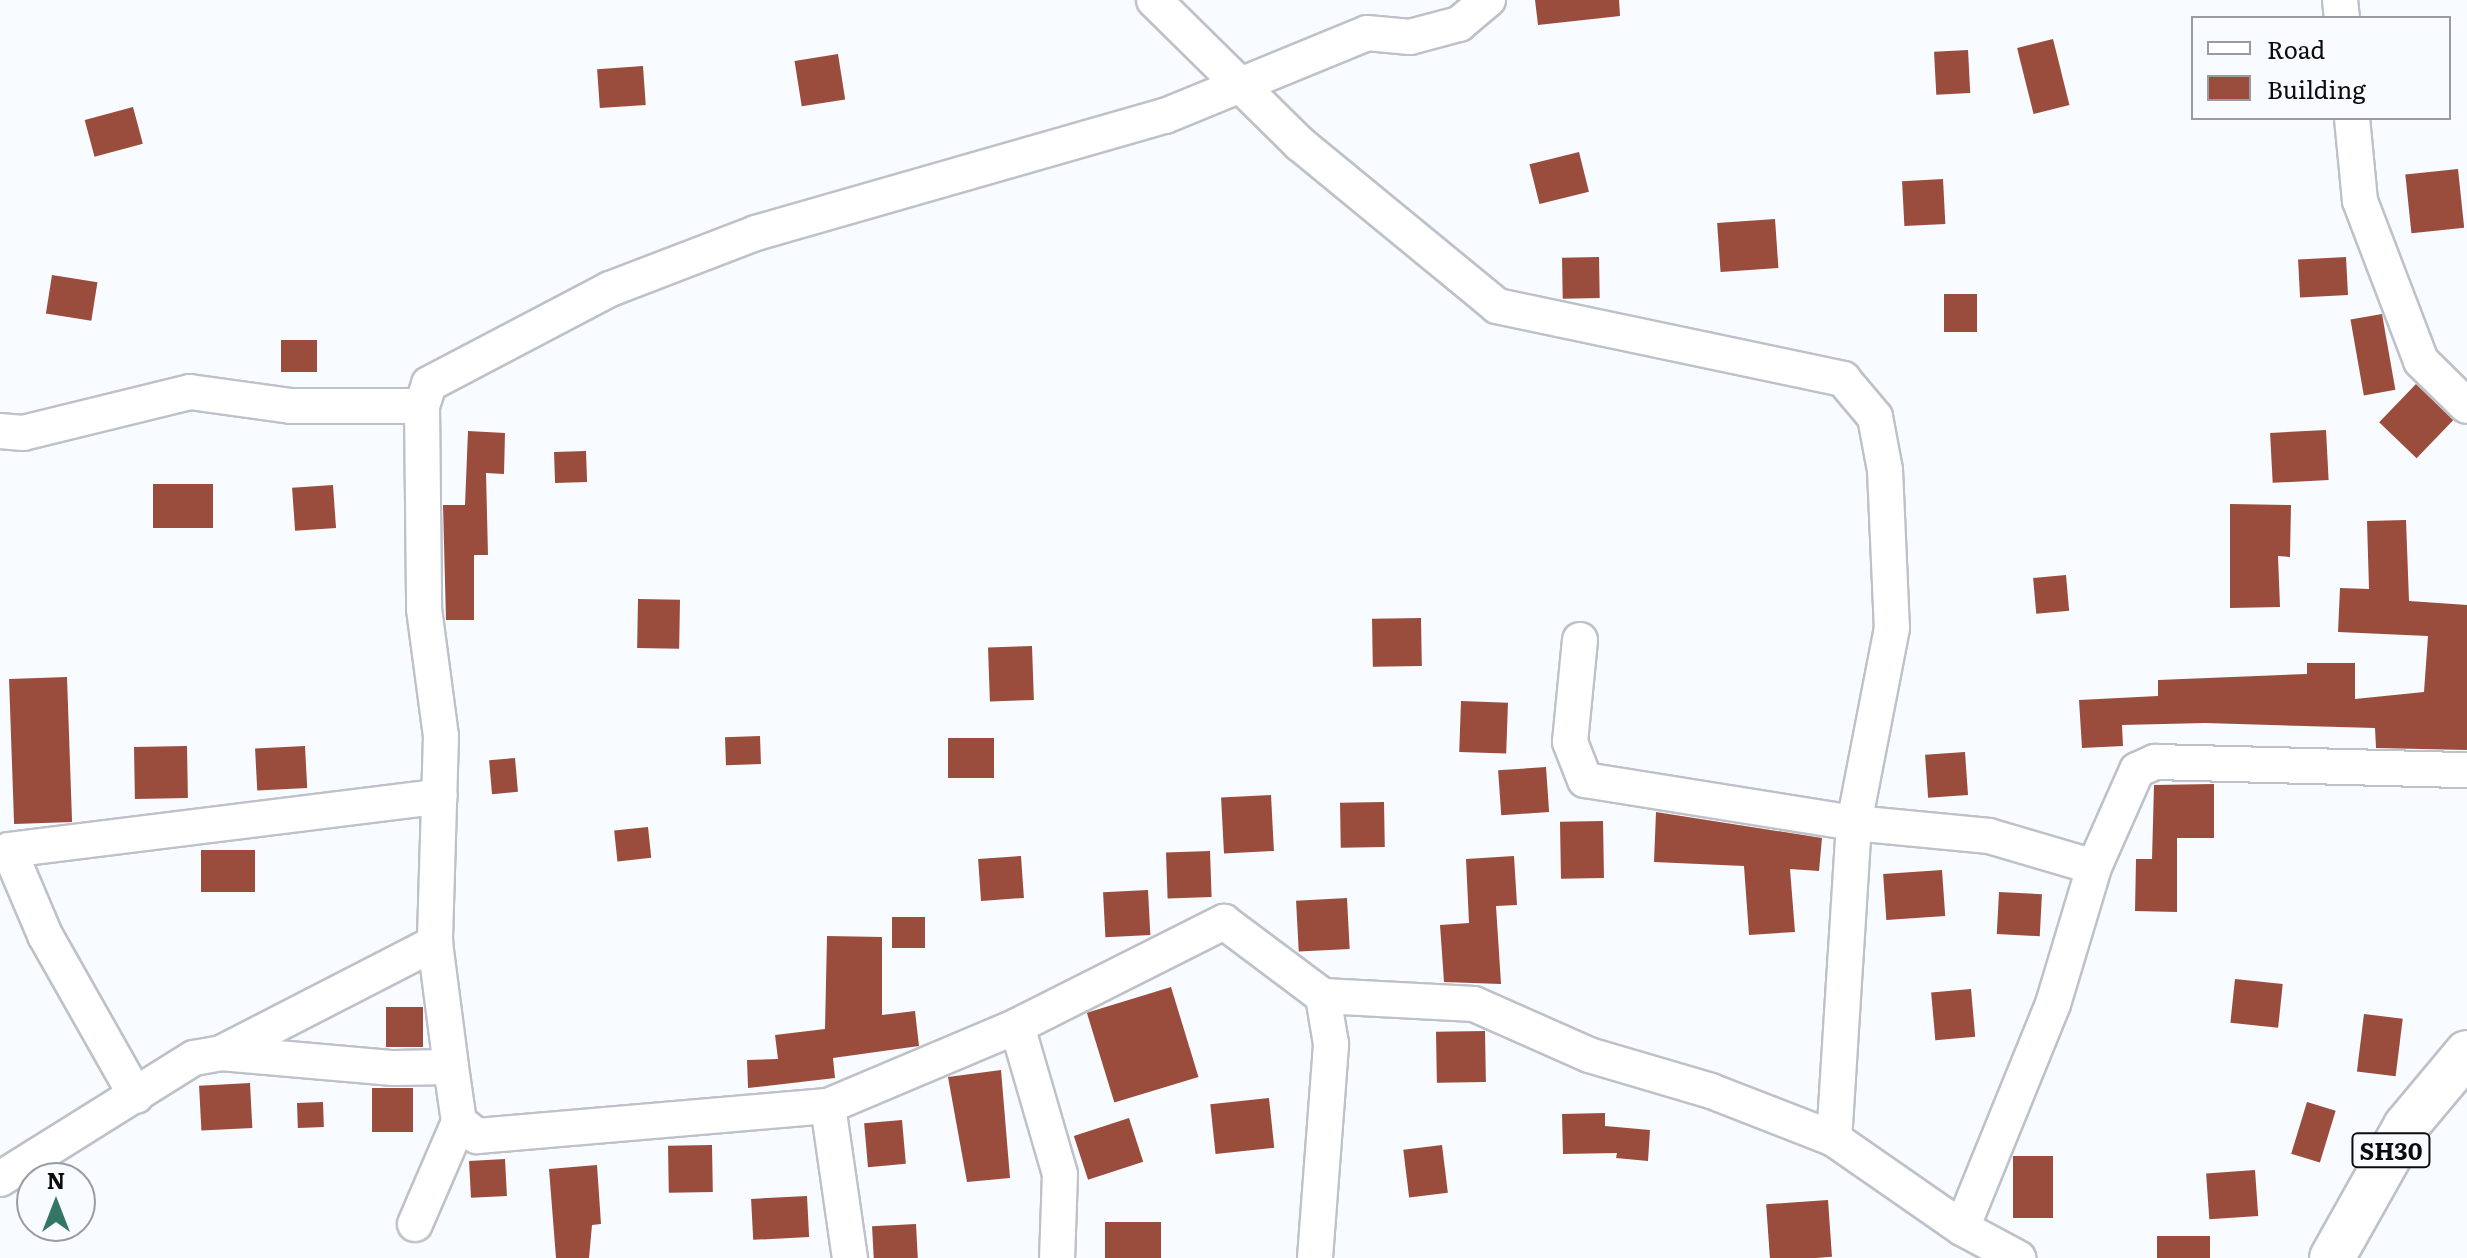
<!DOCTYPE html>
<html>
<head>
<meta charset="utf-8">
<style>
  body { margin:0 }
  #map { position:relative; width:2467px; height:1258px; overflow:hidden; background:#f8fbff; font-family:Literata,serif }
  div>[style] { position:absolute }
  .building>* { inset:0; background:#9a4d3c; transform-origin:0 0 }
  .roads { filter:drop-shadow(2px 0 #bec2c8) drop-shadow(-2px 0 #bec2c8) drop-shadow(0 2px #bec2c8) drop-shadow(0 -2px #bec2c8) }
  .minor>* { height:34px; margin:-17px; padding:0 17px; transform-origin:17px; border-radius:17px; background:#fff }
  .major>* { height:44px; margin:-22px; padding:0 22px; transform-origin:22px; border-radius:22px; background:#fff }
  span { translate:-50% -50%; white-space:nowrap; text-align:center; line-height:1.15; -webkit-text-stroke:6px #f8fbff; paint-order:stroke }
  .shield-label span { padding:2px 6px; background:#f8fbff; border:2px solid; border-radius:6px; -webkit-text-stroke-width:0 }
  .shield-label { font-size:24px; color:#0b0c0e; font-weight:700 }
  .legend { position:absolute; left:2191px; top:16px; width:260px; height:104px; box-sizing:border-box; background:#f8fbff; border:2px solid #999b9f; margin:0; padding:10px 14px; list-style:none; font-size:24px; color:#0b0c0e }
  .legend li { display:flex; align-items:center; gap:16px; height:40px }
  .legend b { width:40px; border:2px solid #999b9f }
  .north { position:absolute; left:16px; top:1162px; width:80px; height:80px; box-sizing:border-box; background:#f8fbff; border:2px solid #999b9f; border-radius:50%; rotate:0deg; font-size:22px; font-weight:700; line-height:32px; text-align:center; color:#0b0c0e }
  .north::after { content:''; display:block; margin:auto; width:28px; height:36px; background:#347666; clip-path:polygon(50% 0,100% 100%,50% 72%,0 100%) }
</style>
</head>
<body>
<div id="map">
  <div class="building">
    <i style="clip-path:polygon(1535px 0,1619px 0,1620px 16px,1538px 25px)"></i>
    <i style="left:2053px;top:39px;width:68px;height:37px;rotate:76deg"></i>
    <i style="left:1968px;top:50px;width:43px;height:34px;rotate:87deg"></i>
    <i style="left:838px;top:54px;width:46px;height:44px;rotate:81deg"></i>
    <i style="left:643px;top:66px;width:39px;height:46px;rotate:86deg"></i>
    <i style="left:133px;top:107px;width:38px;height:50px;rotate:75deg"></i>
    <i style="left:1579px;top:152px;width:41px;height:51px;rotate:76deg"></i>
    <i style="left:2458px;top:169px;width:59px;height:53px;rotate:84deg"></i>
    <i style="left:1943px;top:179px;width:45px;height:41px;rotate:87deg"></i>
    <i style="left:1775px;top:219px;width:49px;height:58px;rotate:86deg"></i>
    <i style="left:1599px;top:257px;width:41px;height:37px;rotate:89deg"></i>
    <i style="left:2346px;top:257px;width:38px;height:48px;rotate:87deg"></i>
    <i style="left:52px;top:275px;width:46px;height:39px;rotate:9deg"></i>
    <i style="left:1944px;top:294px;width:33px;height:38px"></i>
    <i style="left:2382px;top:314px;width:77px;height:32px;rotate:80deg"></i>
    <i style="left:281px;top:340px;width:36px;height:32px"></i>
    <i style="left:2416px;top:384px;width:52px;height:53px;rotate:44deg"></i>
    <i style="left:2326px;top:430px;width:50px;height:56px;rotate:87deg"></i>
    <i style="clip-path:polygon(468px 431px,505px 433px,504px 474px,486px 473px,488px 555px,474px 555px,474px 620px,446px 620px,443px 505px,465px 505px)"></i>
    <i style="left:586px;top:451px;width:31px;height:32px;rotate:88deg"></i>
    <i style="left:153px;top:484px;width:60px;height:44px"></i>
    <i style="left:333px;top:485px;width:43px;height:41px;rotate:86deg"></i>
    <i style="clip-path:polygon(2230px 504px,2291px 505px,2290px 557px,2278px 556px,2280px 607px,2230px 608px)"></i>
    <i style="clip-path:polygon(2406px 520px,2409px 601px,2467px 605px,2467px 750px,2376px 748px,2375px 728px,2205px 723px,2122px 725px,2123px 746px,2082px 748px,2079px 700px,2158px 696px,2158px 680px,2307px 674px,2307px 663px,2355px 663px,2355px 699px,2424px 692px,2428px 636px,2338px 632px,2340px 588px,2369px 589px,2367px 521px)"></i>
    <i style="left:2066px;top:575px;width:36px;height:33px;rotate:85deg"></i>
    <i style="left:638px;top:599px;width:42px;height:49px;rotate:1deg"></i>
    <i style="left:1421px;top:618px;width:48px;height:49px;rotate:89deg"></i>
    <i style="left:1032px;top:646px;width:54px;height:44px;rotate:88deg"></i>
    <i style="left:67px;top:677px;width:145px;height:58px;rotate:88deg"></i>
    <i style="left:1461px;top:701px;width:47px;height:51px;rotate:2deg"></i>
    <i style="left:760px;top:736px;width:28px;height:35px;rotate:88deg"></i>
    <i style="left:948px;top:738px;width:46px;height:40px"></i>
    <i style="left:187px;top:746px;width:52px;height:53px;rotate:89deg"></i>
    <i style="left:305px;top:746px;width:42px;height:50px;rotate:87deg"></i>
    <i style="left:1965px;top:752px;width:43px;height:40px;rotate:86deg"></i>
    <i style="left:515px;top:758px;width:34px;height:26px;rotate:85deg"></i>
    <i style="left:1546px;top:767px;width:45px;height:48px;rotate:86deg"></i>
    <i style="clip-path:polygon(2214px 784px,2214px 838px,2177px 838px,2177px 912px,2135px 911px,2136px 859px,2152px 859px,2154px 785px)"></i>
    <i style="left:1271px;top:795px;width:56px;height:50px;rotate:87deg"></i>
    <i style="left:1384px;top:802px;width:45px;height:44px;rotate:89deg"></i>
    <i style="clip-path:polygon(1656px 812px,1822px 838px,1819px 871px,1790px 869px,1795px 932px,1749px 935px,1744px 866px,1654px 862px)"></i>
    <i style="left:1603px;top:821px;width:57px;height:43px;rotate:89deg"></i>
    <i style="left:648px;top:827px;width:31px;height:34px;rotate:84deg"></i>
    <i style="left:255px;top:850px;width:42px;height:54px;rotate:90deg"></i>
    <i style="left:1210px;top:851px;width:46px;height:44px;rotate:88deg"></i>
    <i style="left:1021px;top:856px;width:42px;height:43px;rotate:86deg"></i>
    <i style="clip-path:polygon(1514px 856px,1517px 905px,1496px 906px,1501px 984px,1444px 982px,1440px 925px,1469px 923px,1466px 859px)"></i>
    <i style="left:1942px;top:870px;width:46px;height:59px;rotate:86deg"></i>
    <i style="left:1148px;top:890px;width:45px;height:45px;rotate:87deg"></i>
    <i style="left:1999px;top:892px;width:43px;height:42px;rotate:3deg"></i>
    <i style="left:1347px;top:898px;width:51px;height:51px;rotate:87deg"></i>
    <i style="left:892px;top:917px;width:33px;height:31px"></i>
    <i style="clip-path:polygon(827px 936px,882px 937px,882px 1015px,915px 1011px,919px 1046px,833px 1058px,835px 1078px,748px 1088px,747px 1060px,778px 1059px,775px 1035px,825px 1029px)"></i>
    <i style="left:2235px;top:979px;width:48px;height:44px;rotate:6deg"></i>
    <i style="left:1171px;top:987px;width:94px;height:88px;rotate:73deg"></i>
    <i style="left:1971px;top:989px;width:48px;height:40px;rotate:85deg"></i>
    <i style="left:386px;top:1007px;width:37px;height:40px"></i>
    <i style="left:2364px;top:1014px;width:39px;height:58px;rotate:7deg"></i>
    <i style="left:1485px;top:1031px;width:51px;height:49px;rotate:89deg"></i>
    <i style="clip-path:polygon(1001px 1070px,1010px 1178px,967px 1182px,948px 1077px)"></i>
    <i style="left:250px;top:1083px;width:45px;height:51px;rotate:87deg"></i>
    <i style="left:413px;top:1088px;width:44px;height:41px;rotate:90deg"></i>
    <i style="left:1269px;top:1098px;width:50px;height:59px;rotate:84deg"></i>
    <i style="left:323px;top:1102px;width:25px;height:26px;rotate:88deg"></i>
    <i style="left:2307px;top:1102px;width:30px;height:54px;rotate:17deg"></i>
    <i style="clip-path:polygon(1605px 1113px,1605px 1126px,1650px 1130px,1648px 1161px,1616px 1158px,1617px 1153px,1563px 1154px,1562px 1114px)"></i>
    <i style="left:1129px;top:1118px;width:46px;height:58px;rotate:72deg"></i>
    <i style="left:902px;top:1120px;width:44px;height:38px;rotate:85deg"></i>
    <i style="left:712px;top:1145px;width:47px;height:44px;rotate:89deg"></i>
    <i style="left:1442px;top:1145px;width:48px;height:39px;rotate:83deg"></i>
    <i style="left:2013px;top:1156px;width:40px;height:62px"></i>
    <i style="left:505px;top:1159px;width:37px;height:36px;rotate:87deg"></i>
    <i style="clip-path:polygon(597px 1165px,601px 1224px,592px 1225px,589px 1258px,556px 1258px,549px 1169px)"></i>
    <i style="left:2255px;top:1170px;width:46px;height:49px;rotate:86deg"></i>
    <i style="left:807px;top:1196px;width:41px;height:56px;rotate:87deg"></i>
    <i style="left:1828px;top:1200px;width:57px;height:62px;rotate:86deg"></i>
    <i style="left:1105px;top:1222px;width:56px;height:36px"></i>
    <i style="left:916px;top:1224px;width:34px;height:44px;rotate:87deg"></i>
    <i style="left:2157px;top:1236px;width:53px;height:22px"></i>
  </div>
  <div class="roads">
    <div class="minor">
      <i style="left:1154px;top:0;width:205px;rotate:44.6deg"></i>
      <i style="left:1300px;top:144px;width:255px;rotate:39.4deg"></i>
      <i style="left:1497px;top:306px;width:354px;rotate:11.9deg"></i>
      <i style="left:1843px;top:379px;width:50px;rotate:49.9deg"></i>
      <i style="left:1875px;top:417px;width:54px;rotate:79.3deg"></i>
      <i style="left:1885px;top:470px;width:158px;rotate:87.5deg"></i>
      <i style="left:1892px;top:628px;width:199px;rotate:101deg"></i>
      <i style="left:1854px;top:823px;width:317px;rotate:93.6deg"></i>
      <i style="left:1834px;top:1139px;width:156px;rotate:34.8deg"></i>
      <i style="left:1962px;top:1228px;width:64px;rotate:28.2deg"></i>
      <i style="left:2340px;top:0;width:18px;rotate:84deg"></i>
      <i style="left:2352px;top:118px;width:83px;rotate:84.5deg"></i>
      <i style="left:2360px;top:201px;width:171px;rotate:69.1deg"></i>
      <i style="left:2421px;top:361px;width:64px;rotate:44.4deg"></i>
      <i style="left:422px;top:406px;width:203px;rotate:89.4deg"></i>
      <i style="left:424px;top:609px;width:128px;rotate:82.4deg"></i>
      <i style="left:441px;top:736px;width:207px;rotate:91.7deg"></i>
      <i style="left:435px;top:943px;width:125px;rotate:82.6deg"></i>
      <i style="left:0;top:431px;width:23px;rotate:5deg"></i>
      <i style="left:23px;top:433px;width:172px;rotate:-13.8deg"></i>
      <i style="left:190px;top:392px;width:102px;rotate:7.9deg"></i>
      <i style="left:291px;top:406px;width:131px"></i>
      <i style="left:422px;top:406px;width:23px;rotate:-72deg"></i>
      <i style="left:429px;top:384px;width:204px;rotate:-27.7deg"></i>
      <i style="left:610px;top:289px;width:156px;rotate:-21deg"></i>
      <i style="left:756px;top:233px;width:425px;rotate:-16deg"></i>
      <i style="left:1165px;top:116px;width:218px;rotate:-22.3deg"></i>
      <i style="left:1367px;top:33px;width:43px;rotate:5.3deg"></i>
      <i style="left:1410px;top:37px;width:51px;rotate:-14.9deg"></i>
      <i style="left:1459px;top:24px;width:38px;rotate:-40deg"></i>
      <i style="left:1580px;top:640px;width:102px;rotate:95.6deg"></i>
      <i style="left:1570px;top:742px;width:41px;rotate:68.5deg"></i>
      <i style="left:1585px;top:780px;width:272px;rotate:9.1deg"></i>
      <i style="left:1854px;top:823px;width:136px;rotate:5.5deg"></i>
      <i style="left:1989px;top:836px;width:109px;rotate:16.4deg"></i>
      <i style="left:1017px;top:1026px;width:154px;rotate:73.8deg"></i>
      <i style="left:1060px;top:1174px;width:84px;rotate:92deg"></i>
      <i style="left:221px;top:1053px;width:241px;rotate:-27.2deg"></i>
      <i style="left:136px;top:1096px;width:185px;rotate:-119.5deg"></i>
      <i style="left:45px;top:935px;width:92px;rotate:-113deg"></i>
      <i style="left:9px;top:850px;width:434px;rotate:-7.1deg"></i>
      <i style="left:828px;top:1106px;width:154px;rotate:81.8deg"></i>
      <i style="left:0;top:1179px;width:229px;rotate:-32deg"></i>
      <i style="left:194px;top:1058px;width:27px;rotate:-10deg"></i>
      <i style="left:221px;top:1053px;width:173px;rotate:5deg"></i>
      <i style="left:393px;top:1068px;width:58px;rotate:-1deg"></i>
      <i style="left:451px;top:1067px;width:56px;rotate:81.7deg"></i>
      <i style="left:459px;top:1122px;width:23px;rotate:38deg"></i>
      <i style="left:477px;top:1136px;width:352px;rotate:-4.9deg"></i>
      <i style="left:828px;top:1106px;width:205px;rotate:-22.9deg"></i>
      <i style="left:1017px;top:1026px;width:232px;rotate:-26.7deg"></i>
      <i style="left:1224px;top:922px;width:124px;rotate:36.8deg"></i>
      <i style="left:1323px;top:996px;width:151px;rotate:3deg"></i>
      <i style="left:1474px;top:1004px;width:126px;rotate:23.9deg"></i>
      <i style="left:1589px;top:1055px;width:127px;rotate:16.4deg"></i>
      <i style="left:1711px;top:1091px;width:132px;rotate:21.3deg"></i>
      <i style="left:415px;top:1224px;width:111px;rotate:-66.7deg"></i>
      <i style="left:1962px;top:1228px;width:242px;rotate:-67.9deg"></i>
      <i style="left:2053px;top:1004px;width:143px;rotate:-73.3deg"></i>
      <i style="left:2094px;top:867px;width:106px;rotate:-66.1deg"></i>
      <i style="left:2137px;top:770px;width:20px;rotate:-24deg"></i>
      <i style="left:2155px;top:762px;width:312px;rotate:1.5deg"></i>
      <i style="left:1315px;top:1258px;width:215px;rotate:-85.7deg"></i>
      <i style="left:1331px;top:1044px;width:49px;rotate:-99.5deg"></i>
    </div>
    <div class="major">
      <i style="left:2332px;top:1258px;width:151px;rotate:-60.7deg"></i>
      <i style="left:2406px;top:1126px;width:95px;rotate:-50.1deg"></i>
    </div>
  </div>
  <div class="shield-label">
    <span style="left:2391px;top:1150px">SH30</span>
  </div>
  <ul class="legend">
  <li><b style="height:10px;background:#fff"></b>Road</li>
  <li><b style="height:22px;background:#9a4d3c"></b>Building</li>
  </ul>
  <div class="north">N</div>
</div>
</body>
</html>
